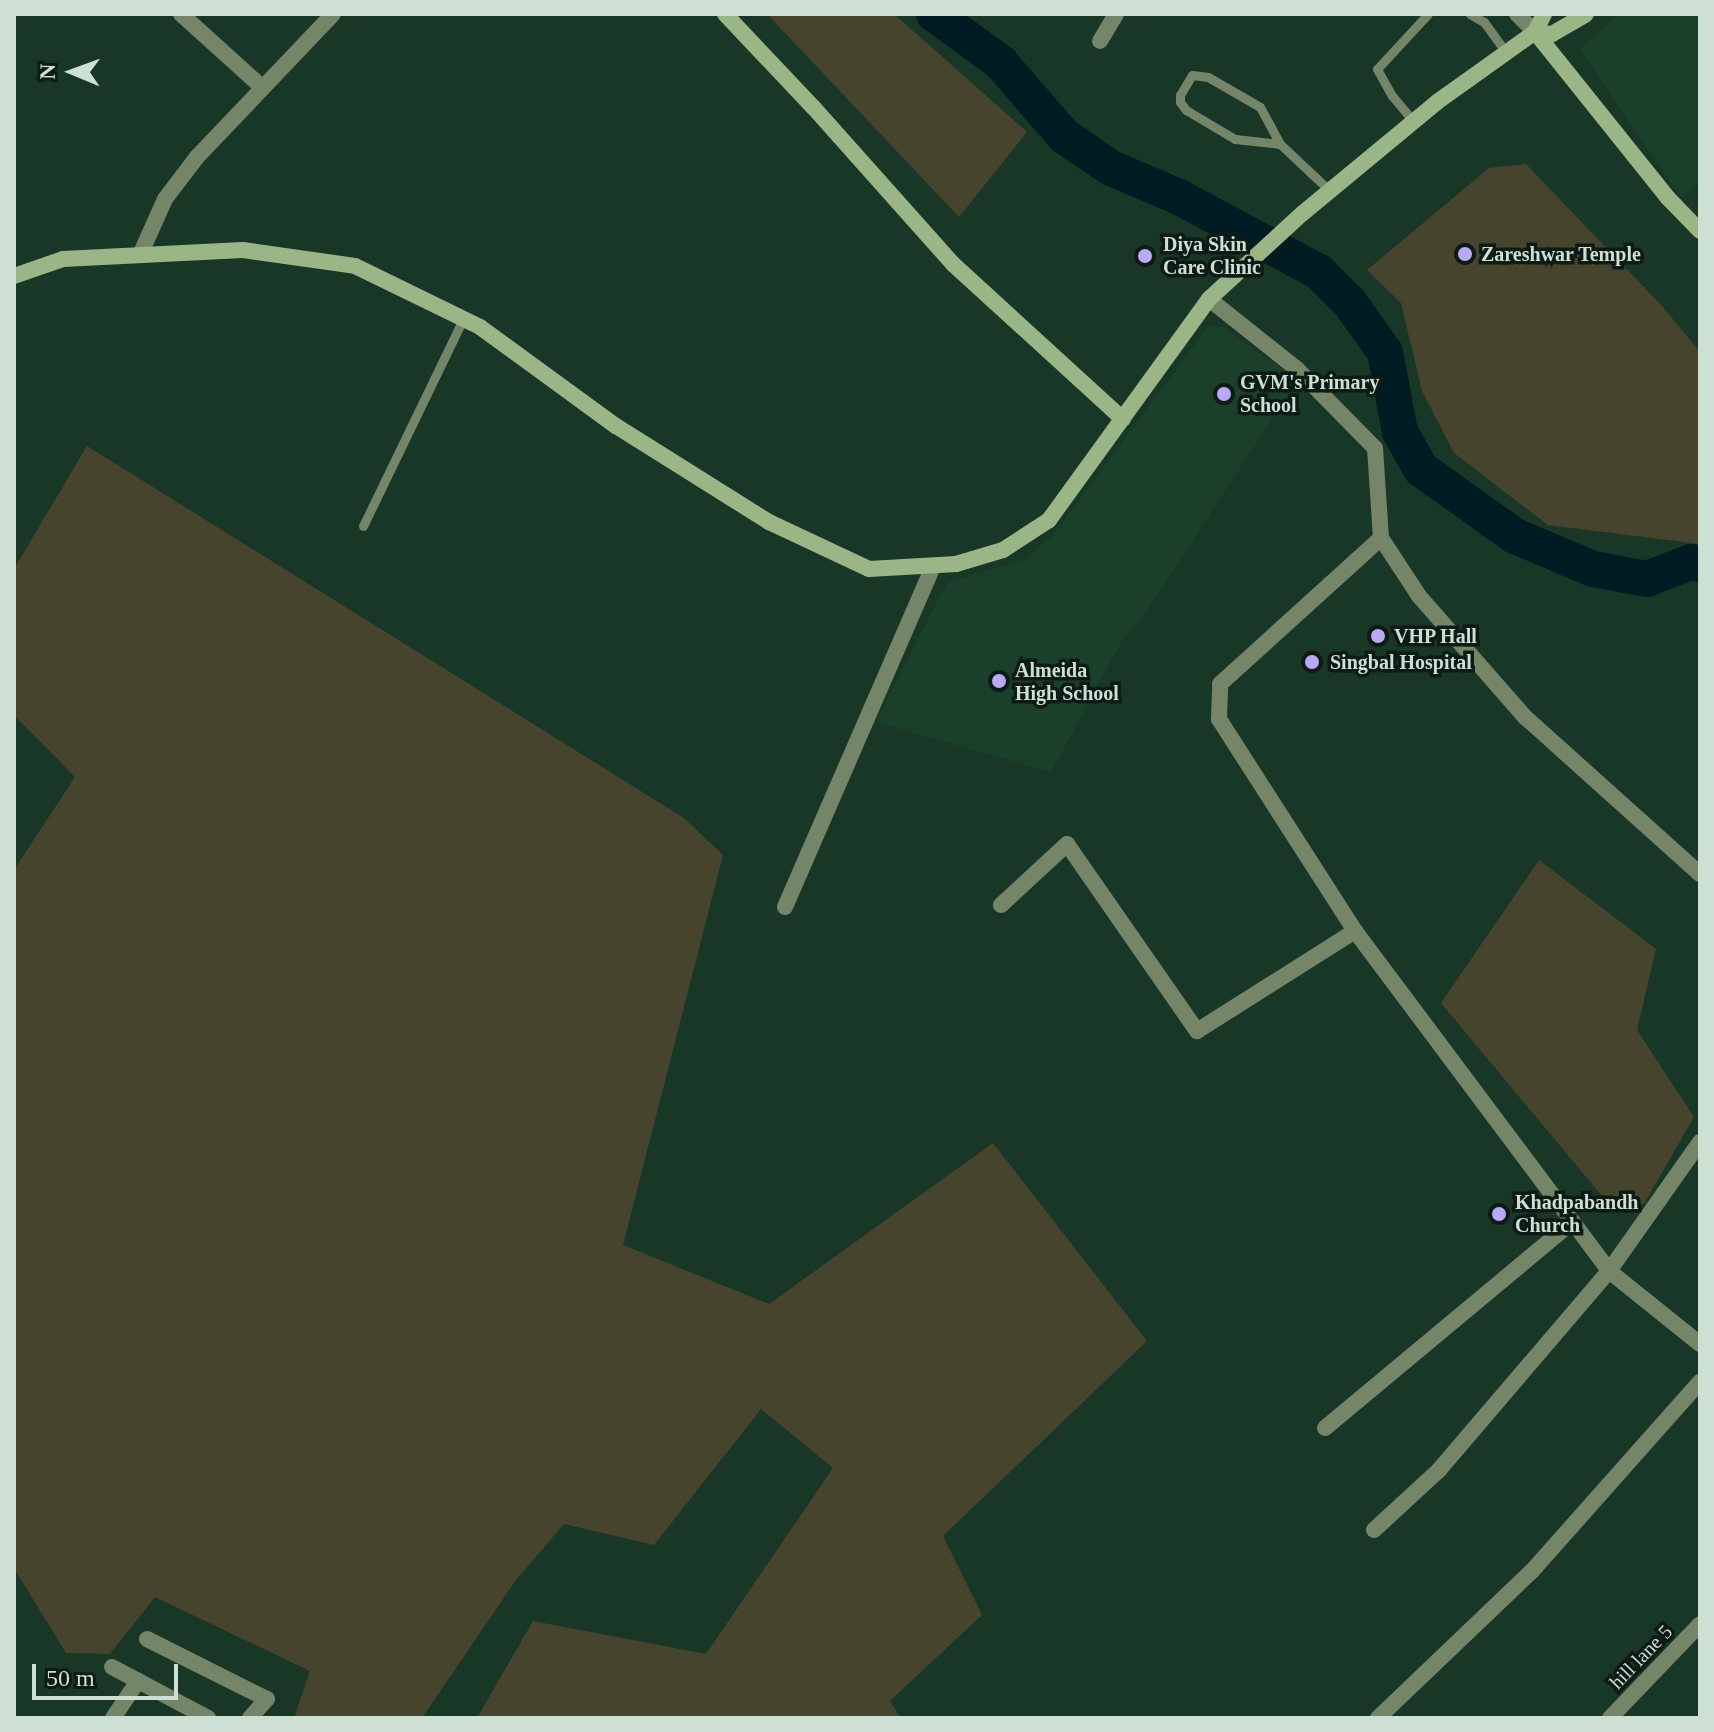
<!DOCTYPE html>
<html>
<head>
<meta charset="utf-8">
<style>
  body { margin:0 }
  #map { position:relative; width:1714px; height:1732px; overflow:hidden; background:#193727; font-family:"Times New Roman",serif }
  div>[style] { position:absolute }
  .built>* { inset:0; background:#1a402c }
  .green>* { inset:0; background:#46442d }
  .river>* { height:36px; margin:-18px; padding:0 18px; transform-origin:18px; border-radius:18px; background:#001c22 }
  .lane>* { height:9px; margin:-4.5px; padding:0 4.5px; transform-origin:4.5px; border-radius:4.5px; background:#748568 }
  .street>* { height:16px; margin:-8px; padding:0 8px; transform-origin:8px; border-radius:8px; background:#748568 }
  .secondary>* { height:16px; margin:-8px; padding:0 8px; transform-origin:8px; border-radius:8px; background:#9bb686 }
  .dots>* { width:22px; height:22px; translate:-50% -50%; box-sizing:border-box; border:4px solid #0e1b14; border-radius:50% }
  span { translate:-50% -50%; white-space:nowrap; text-align:center; line-height:1.15; -webkit-text-stroke:7px #0e1b14; paint-order:stroke }
  .poi-label { font-size:20px; color:#cedfd4; font-weight:700 }
  .left { translate:0 -50%; text-align:left }
  .street-label { font-size:20px; color:#cedfd4 }
  .frame { position:absolute; inset:0; border:16px solid #cedfd4; pointer-events:none }
  .north { position:absolute; left:32px; top:32px; width:80px; height:80px; -webkit-text-stroke:6px #0e1b14; paint-order:stroke; rotate:271deg; font-size:22px; font-weight:700; line-height:32px; text-align:center; color:#cedfd4 }
  .north::after { content:''; display:block; margin:auto; width:28px; height:36px; background:#cedfd4; clip-path:polygon(50% 0,100% 100%,50% 72%,0 100%) }
  .scale { position:absolute; left:32px; top:1664px; width:146px; height:36px; box-sizing:border-box; border:4px solid #cedfd4; border-top:0; padding-left:10px; font-size:24px; line-height:28px; white-space:nowrap; color:#cedfd4; -webkit-text-stroke:6px #0e1b14; paint-order:stroke }
</style>
</head>
<body>
<div id="map">
  <div class="built">
    <i style="clip-path:polygon(1619px 14px,1700px 14px,1700px 180px,1682px 199px,1580px 49px)"></i>
    <i style="clip-path:polygon(1208px 327px,1223px 327px,1298px 380px,1142px 617px,1123px 639px,1051px 772px,876px 722px,947px 583px,1026px 559px,1052px 536px)"></i>
  </div>
  <div class="green">
    <i style="clip-path:polygon(767px 14px,894px 14px,1027px 132px,959px 217px)"></i>
    <i style="clip-path:polygon(1526px 164px,1662px 306px,1700px 352px,1700px 544px,1548px 525px,1454px 453px,1422px 391px,1401px 303px,1367px 270px,1489px 168px)"></i>
    <i style="clip-path:polygon(87px 446px,684px 818px,723px 855px,623px 1245px,769px 1304px,993px 1143px,1147px 1341px,943px 1536px,982px 1615px,890px 1701px,901px 1718px,477px 1718px,533px 1621px,706px 1654px,833px 1468px,761px 1409px,654px 1545px,564px 1524px,516px 1580px,422px 1718px,294px 1718px,310px 1671px,155px 1597px,110px 1654px,66px 1653px,14px 1568px,14px 870px,75px 777px,14px 715px,14px 569px)"></i>
    <i style="clip-path:polygon(1539px 860px,1656px 949px,1637px 1030px,1694px 1117px,1644px 1204px,1602px 1196px,1441px 1003px)"></i>
  </div>
  <div class="river">
    <i style="left:934px;top:14px;width:82px;rotate:36deg"></i>
    <i style="left:1000px;top:62px;width:98px;rotate:49.1deg"></i>
    <i style="left:1064px;top:136px;width:57px;rotate:34.2deg"></i>
    <i style="left:1111px;top:168px;width:74px;rotate:23.1deg"></i>
    <i style="left:1179px;top:197px;width:159px;rotate:28.2deg"></i>
    <i style="left:1319px;top:272px;width:44px;rotate:45deg"></i>
    <i style="left:1350px;top:303px;width:60px;rotate:54.5deg"></i>
    <i style="left:1385px;top:352px;width:81px;rotate:79.4deg"></i>
    <i style="left:1400px;top:432px;width:43px;rotate:60.4deg"></i>
    <i style="left:1421px;top:469px;width:82px;rotate:35.6deg"></i>
    <i style="left:1488px;top:517px;width:33px;rotate:35deg"></i>
    <i style="left:1515px;top:536px;width:85px;rotate:22.9deg"></i>
    <i style="left:1593px;top:569px;width:55px;rotate:10.5deg"></i>
    <i style="left:1647px;top:579px;width:47px;rotate:-21.1deg"></i>
    <i style="left:1691px;top:562px;width:9px;rotate:13deg"></i>
  </div>
  <div class="lane">
    <i style="left:1470px;top:14px;width:16px;rotate:30deg"></i>
    <i style="left:1484px;top:22px;width:36px;rotate:54deg"></i>
    <i style="left:1414px;top:122px;width:34px;rotate:-130deg"></i>
    <i style="left:1392px;top:96px;width:31px;rotate:-119deg"></i>
    <i style="left:1377px;top:69px;width:75px;rotate:-47.2deg"></i>
    <i style="left:1280px;top:144px;width:42px;rotate:-118.4deg"></i>
    <i style="left:1260px;top:107px;width:60px;rotate:-150deg"></i>
    <i style="left:1208px;top:77px;width:16px;rotate:-173deg"></i>
    <i style="left:1192px;top:75px;width:23px;rotate:121deg"></i>
    <i style="left:1180px;top:95px;width:7px;rotate:90deg"></i>
    <i style="left:1180px;top:102px;width:10px;rotate:53deg"></i>
    <i style="left:1186px;top:110px;width:57px;rotate:30.6deg"></i>
    <i style="left:1235px;top:139px;width:45px;rotate:6.3deg"></i>
    <i style="left:1280px;top:144px;width:69px;rotate:43.2deg"></i>
    <i style="left:363px;top:526px;width:230px;rotate:-64.2deg"></i>
  </div>
  <div class="street">
    <i style="left:181px;top:14px;width:110px;rotate:42.1deg"></i>
    <i style="left:1517px;top:14px;width:25px;rotate:45deg"></i>
    <i style="left:1100px;top:41px;width:31px;rotate:-59deg"></i>
    <i style="left:140px;top:255px;width:61px;rotate:-65.9deg"></i>
    <i style="left:165px;top:199px;width:53px;rotate:-52.7deg"></i>
    <i style="left:197px;top:157px;width:197px;rotate:-46.4deg"></i>
    <i style="left:1209px;top:299px;width:112px;rotate:38.5deg"></i>
    <i style="left:1297px;top:369px;width:111px;rotate:45.4deg"></i>
    <i style="left:1375px;top:448px;width:90px;rotate:86.2deg"></i>
    <i style="left:1381px;top:538px;width:69px;rotate:56.8deg"></i>
    <i style="left:1419px;top:596px;width:161px;rotate:48.8deg"></i>
    <i style="left:1525px;top:717px;width:235px;rotate:41.9deg"></i>
    <i style="left:1001px;top:905px;width:90px;rotate:-42.7deg"></i>
    <i style="left:1067px;top:844px;width:228px;rotate:55.2deg"></i>
    <i style="left:1197px;top:1031px;width:187px;rotate:-32.3deg"></i>
    <i style="left:1355px;top:931px;width:424px;rotate:53.2deg"></i>
    <i style="left:1609px;top:1271px;width:158px;rotate:-54.8deg"></i>
    <i style="left:785px;top:907px;width:372px;rotate:-66.5deg"></i>
    <i style="left:1355px;top:931px;width:252px;rotate:-122.7deg"></i>
    <i style="left:1219px;top:719px;width:35px;rotate:-88deg"></i>
    <i style="left:1220px;top:684px;width:217px;rotate:-42.2deg"></i>
    <i style="left:1325px;top:1428px;width:322px;rotate:-39.8deg"></i>
    <i style="left:1374px;top:1530px;width:88px;rotate:-42.7deg"></i>
    <i style="left:1439px;top:1470px;width:262px;rotate:-49.5deg"></i>
    <i style="left:1609px;top:1271px;width:117px;rotate:38.7deg"></i>
    <i style="left:147px;top:1639px;width:134px;rotate:26.6deg"></i>
    <i style="left:267px;top:1699px;width:25px;rotate:132deg"></i>
    <i style="left:112px;top:1667px;width:109px;rotate:28deg"></i>
    <i style="left:113px;top:1718px;width:45px;rotate:-56deg"></i>
    <i style="left:1378px;top:1718px;width:213px;rotate:-43.7deg"></i>
    <i style="left:1532px;top:1571px;width:253px;rotate:-48.4deg"></i>
    <i style="left:1610px;top:1718px;width:130px;rotate:-46.2deg"></i>
  </div>
  <div class="secondary">
    <i style="left:725px;top:14px;width:129px;rotate:46.6deg"></i>
    <i style="left:814px;top:108px;width:209px;rotate:48.3deg"></i>
    <i style="left:953px;top:264px;width:230px;rotate:42.4deg"></i>
    <i style="left:1535px;top:32px;width:213px;rotate:51.3deg"></i>
    <i style="left:1668px;top:198px;width:46px;rotate:45.9deg"></i>
    <i style="left:1535px;top:32px;width:17px;rotate:7deg"></i>
    <i style="left:1552px;top:34px;width:39px;rotate:-30deg"></i>
    <i style="left:14px;top:276px;width:52px;rotate:-19.1deg"></i>
    <i style="left:63px;top:259px;width:180px;rotate:-2.9deg"></i>
    <i style="left:243px;top:250px;width:113px;rotate:8.1deg"></i>
    <i style="left:355px;top:266px;width:139px;rotate:26deg"></i>
    <i style="left:480px;top:327px;width:168px;rotate:36.1deg"></i>
    <i style="left:616px;top:426px;width:181px;rotate:32.1deg"></i>
    <i style="left:769px;top:522px;width:110px;rotate:25.2deg"></i>
    <i style="left:869px;top:569px;width:87px;rotate:-3.3deg"></i>
    <i style="left:956px;top:564px;width:49px;rotate:-16.6deg"></i>
    <i style="left:1003px;top:550px;width:55px;rotate:-33.1deg"></i>
    <i style="left:1049px;top:520px;width:273px;rotate:-54.1deg"></i>
    <i style="left:1209px;top:299px;width:127px;rotate:-42.5deg"></i>
    <i style="left:1303px;top:213px;width:174px;rotate:-39.6deg"></i>
    <i style="left:1437px;top:102px;width:120px;rotate:-35.5deg"></i>
    <i style="left:1535px;top:32px;width:20px;rotate:-63deg"></i>
  </div>
  <div class="dots">
    <i style="left:1465px;top:254px;background:#b9aaf7"></i>
    <i style="left:1145px;top:256px;background:#b9aaf7"></i>
    <i style="left:1224px;top:394px;background:#b9aaf7"></i>
    <i style="left:1378px;top:636px;background:#b9aaf7"></i>
    <i style="left:1312px;top:662px;background:#b9aaf7"></i>
    <i style="left:999px;top:681px;background:#b9aaf7"></i>
    <i style="left:1499px;top:1214px;background:#b9aaf7"></i>
  </div>
  <div class="poi-label">
    <span class="left" style="left:1163px;top:256px">Diya Skin<br>Care Clinic</span>
    <span class="left" style="left:1481px;top:254px">Zareshwar Temple</span>
    <span class="left" style="left:1240px;top:394px">GVM's Primary<br>School</span>
    <span class="left" style="left:1394px;top:636px">VHP Hall</span>
    <span class="left" style="left:1330px;top:662px">Singbal Hospital</span>
    <span class="left" style="left:1015px;top:682px">Almeida<br>High School</span>
    <span class="left" style="left:1515px;top:1214px">Khadpabandh<br>Church</span>
  </div>
  <div class="street-label">
    <span style="left:1641px;top:1657px;rotate:-46deg">hill lane 5</span>
  </div>
  <div class="frame"></div>
  <div class="north">N</div>
  <div class="scale">50 m</div>
</div>
</body>
</html>
